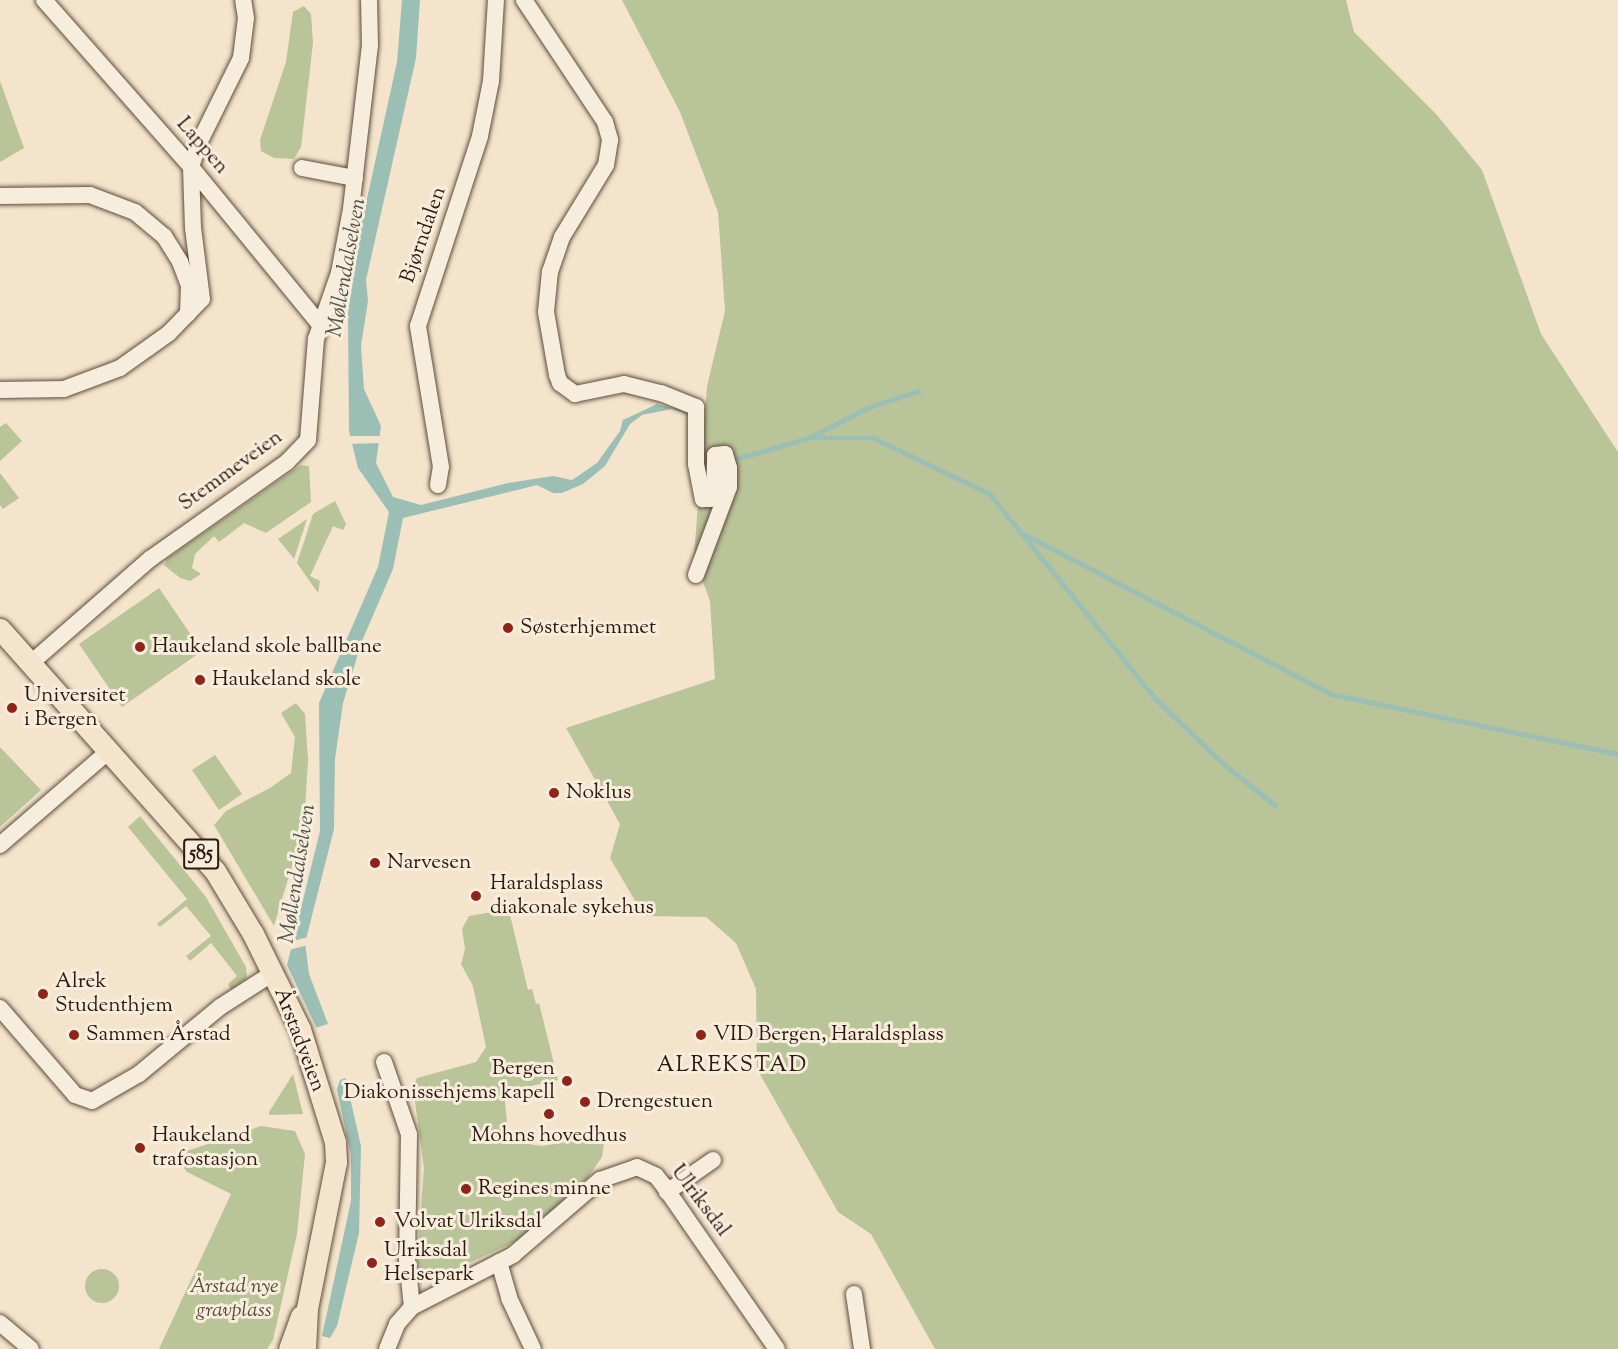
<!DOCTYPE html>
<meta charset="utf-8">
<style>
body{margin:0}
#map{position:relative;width:1618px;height:1349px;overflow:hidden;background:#f3e4cb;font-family:"Sorts Mill Goudy",serif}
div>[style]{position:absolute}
.green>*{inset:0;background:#b9c498}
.round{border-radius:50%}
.water>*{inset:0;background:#9bbfb4}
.pier>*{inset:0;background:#f3e4cb}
.stream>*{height:4.5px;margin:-2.25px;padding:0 2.25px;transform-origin:2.25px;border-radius:2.25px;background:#9bbfb4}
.roads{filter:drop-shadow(0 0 2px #5f4c3d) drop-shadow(0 0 2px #5f4c3d)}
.minor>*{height:16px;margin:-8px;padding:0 8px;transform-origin:8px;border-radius:8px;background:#f7eddd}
.major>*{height:21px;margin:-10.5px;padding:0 10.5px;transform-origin:10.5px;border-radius:10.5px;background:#f3e4cb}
.dots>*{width:16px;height:16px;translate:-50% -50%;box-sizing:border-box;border:3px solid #f7eddd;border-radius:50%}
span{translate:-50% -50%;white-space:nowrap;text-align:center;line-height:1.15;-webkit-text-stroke:6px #f7eddd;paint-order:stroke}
.shield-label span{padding:2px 4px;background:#f7eddd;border:2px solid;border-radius:4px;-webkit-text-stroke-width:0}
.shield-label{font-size:20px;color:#2e190e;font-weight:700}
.street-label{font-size:21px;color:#2e190e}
.poi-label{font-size:21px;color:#2e190e}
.left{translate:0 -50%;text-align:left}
.right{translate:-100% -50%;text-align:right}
.park-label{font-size:21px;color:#584c37;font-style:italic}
.water-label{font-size:22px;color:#545348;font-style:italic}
.neighbourhood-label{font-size:22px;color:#2e190e;letter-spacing:1.5px}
</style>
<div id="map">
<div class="green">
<i style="clip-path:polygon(622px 0,1346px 0,1354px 32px,1437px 115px,1482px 170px,1541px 334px,1618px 452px,1618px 1349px,935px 1349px,871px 1234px,838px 1212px,757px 1069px,756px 989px,736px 943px,706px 917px,644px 916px,610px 858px,620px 824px,566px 728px,715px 679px,710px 601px,694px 557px,707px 386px,725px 311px,718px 212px,680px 112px)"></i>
<i style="clip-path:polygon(304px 6px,311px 14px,313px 43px,301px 147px,294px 159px,274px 158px,261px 151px,260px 140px,286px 62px,293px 12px)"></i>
<i style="clip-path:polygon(0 81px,24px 148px,0 162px)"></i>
<i style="clip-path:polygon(6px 423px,22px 441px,0 461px,0 427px)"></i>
<i style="clip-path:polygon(301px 465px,309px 466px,311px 502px,266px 533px,244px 523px,219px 542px,214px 536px,195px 554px,192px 568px,201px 574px,190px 581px,180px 578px,164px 565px,168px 558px)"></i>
<i style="clip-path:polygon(0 473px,19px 498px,3px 509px,0 505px)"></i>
<i style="clip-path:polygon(335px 501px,346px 524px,343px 530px,333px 526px,310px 576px,320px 581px,318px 593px,297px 563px,313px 514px)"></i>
<i style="clip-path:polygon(307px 519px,294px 559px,278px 539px)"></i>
<i style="clip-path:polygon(159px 588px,202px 651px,122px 707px,79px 644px)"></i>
<i style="clip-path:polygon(296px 703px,305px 714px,308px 760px,304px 826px,274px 926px,214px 825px,226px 811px,270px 788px,291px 773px,295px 737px,281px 713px)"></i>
<i style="clip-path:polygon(0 747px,41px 790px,0 827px)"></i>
<i style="clip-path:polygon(215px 755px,242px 794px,219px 810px,192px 770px)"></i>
<i style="clip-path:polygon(140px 816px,206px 897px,246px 967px,247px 978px,231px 990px,228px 984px,237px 976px,211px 943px,190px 961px,186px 956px,211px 936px,186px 906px,160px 927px,157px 924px,187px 899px,128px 827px)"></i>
<i style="clip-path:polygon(504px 910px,510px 915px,528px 990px,532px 989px,536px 1004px,539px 1003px,558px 1080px,504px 1092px,509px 1141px,542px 1146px,605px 1136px,602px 1157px,589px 1176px,527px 1236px,430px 1281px,416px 1277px,424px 1168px,413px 1087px,417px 1078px,476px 1062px,486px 1047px,473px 986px,461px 964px,465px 949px,462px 929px,469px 916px)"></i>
<i style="clip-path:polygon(293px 1074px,303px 1114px,269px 1115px,269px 1112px)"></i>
<i style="clip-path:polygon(261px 1126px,295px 1131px,305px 1154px,297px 1234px,273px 1340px,267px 1349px,159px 1349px,231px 1194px,187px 1172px,179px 1161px,181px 1153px)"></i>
<i class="round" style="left:85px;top:1269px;width:34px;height:34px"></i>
</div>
<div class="water">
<i style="clip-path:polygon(402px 0,420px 0,416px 58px,366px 280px,368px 301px,361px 346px,364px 389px,381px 426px,376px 463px,393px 497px,421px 505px,508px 483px,553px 476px,572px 480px,597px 463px,620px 431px,623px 420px,657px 404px,691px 412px,689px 415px,672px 409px,642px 415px,630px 424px,605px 466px,583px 484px,562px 493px,553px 493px,537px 485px,403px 518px,393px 569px,362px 641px,343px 703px,335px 759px,334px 829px,305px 943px,309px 974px,341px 1058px,361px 1146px,359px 1233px,337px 1326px,330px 1338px,322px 1336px,351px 1201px,351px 1155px,337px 1090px,319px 1033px,287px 965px,320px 831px,319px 703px,378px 567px,389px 512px,358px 468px,349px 431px,348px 313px,361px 226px,397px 62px)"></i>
</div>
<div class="pier">
<i style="clip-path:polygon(348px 436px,381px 436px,380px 443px,350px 444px)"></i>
<i style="clip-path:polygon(309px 937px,308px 945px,289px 950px,288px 942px)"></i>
<i style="clip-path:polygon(331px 1023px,349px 1077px,340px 1080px,336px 1092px,315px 1028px)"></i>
</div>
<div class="stream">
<i style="left:811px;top:437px;width:63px;rotate:-27.4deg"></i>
<i style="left:867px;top:408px;width:54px;rotate:-18.4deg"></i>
<i style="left:732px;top:460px;width:79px;rotate:-16.1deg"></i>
<i style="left:808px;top:438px;width:66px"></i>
<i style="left:874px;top:438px;width:129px;rotate:25.8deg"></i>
<i style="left:990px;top:494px;width:265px;rotate:51deg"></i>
<i style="left:1157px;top:700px;width:94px;rotate:43.7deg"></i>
<i style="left:1225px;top:765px;width:64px;rotate:38.7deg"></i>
<i style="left:1024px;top:534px;width:346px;rotate:27.5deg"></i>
<i style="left:1331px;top:694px;width:293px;rotate:11.8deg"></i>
</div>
<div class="roads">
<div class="minor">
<i style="left:44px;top:0;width:222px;rotate:48.6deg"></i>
<i style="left:191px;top:167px;width:205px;rotate:50.7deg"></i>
<i style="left:524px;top:0;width:146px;rotate:56.4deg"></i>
<i style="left:605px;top:122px;width:19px;rotate:74deg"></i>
<i style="left:610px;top:140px;width:25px;rotate:99deg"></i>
<i style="left:606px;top:165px;width:84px;rotate:121.4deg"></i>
<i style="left:562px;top:237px;width:36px;rotate:109deg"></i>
<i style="left:550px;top:271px;width:41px;rotate:95.6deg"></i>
<i style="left:546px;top:312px;width:64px;rotate:80.1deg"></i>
<i style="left:557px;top:375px;width:9px;rotate:69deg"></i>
<i style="left:560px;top:383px;width:19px;rotate:36deg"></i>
<i style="left:575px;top:394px;width:50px;rotate:-11.5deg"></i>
<i style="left:624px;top:384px;width:38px;rotate:14deg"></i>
<i style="left:661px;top:393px;width:38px;rotate:22deg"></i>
<i style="left:696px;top:407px;width:57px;rotate:90deg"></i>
<i style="left:696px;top:464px;width:36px;rotate:79deg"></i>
<i style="left:703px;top:499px;width:7px"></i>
<i style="left:710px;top:499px;width:9px;rotate:-63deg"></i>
<i style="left:714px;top:491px;width:36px;rotate:-88deg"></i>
<i style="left:715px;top:455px;width:10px;rotate:-6deg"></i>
<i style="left:725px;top:454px;width:15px;rotate:74deg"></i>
<i style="left:729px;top:468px;width:19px;rotate:90deg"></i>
<i style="left:729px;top:487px;width:94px;rotate:110.6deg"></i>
<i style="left:302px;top:168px;width:54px;rotate:10.7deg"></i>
<i style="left:0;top:196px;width:90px;rotate:-0.6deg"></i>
<i style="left:90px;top:195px;width:48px;rotate:20.7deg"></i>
<i style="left:135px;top:212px;width:38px;rotate:40deg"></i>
<i style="left:164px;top:236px;width:31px;rotate:58deg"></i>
<i style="left:180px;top:262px;width:26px;rotate:69deg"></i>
<i style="left:189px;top:286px;width:28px;rotate:92deg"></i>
<i style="left:0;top:390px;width:64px;rotate:-0.9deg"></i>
<i style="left:64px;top:389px;width:60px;rotate:-20.6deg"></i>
<i style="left:120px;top:368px;width:60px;rotate:-35.5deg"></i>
<i style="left:169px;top:333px;width:47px;rotate:-45.9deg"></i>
<i style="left:202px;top:299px;width:72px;rotate:-97.2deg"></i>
<i style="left:193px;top:228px;width:61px;rotate:-91.9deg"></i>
<i style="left:191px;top:167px;width:25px;rotate:-72deg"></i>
<i style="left:199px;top:143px;width:95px;rotate:-63.7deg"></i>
<i style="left:241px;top:58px;width:40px;rotate:-82.9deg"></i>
<i style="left:246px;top:18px;width:18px;rotate:-99deg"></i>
<i style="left:438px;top:485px;width:18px;rotate:-81deg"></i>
<i style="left:441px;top:467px;width:143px;rotate:-99.3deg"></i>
<i style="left:418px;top:326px;width:200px;rotate:-71.9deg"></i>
<i style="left:480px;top:136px;width:56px;rotate:-78.7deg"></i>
<i style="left:491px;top:81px;width:81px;rotate:-86.5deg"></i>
<i style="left:31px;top:663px;width:158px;rotate:-41.2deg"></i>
<i style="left:150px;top:559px;width:168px;rotate:-35.3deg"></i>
<i style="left:287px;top:462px;width:30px;rotate:-46deg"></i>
<i style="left:308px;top:440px;width:101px;rotate:-85.5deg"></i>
<i style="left:316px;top:339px;width:70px;rotate:-70.8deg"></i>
<i style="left:339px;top:273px;width:65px;rotate:-79.4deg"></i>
<i style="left:351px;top:209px;width:164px;rotate:-83.4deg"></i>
<i style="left:370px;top:46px;width:46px;rotate:-91.2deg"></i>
<i style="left:0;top:845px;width:145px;rotate:-40.8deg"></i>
<i style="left:0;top:1008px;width:115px;rotate:49.2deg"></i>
<i style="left:75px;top:1095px;width:18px;rotate:19deg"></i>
<i style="left:92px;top:1101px;width:54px;rotate:-29.9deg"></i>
<i style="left:139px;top:1074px;width:105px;rotate:-39.6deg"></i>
<i style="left:220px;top:1007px;width:63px;rotate:-32.7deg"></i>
<i style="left:384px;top:1062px;width:76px;rotate:70.9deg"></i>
<i style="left:409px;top:1134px;width:125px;rotate:90.9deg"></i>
<i style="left:407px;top:1259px;width:48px;rotate:84.1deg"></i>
<i style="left:667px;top:1192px;width:56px;rotate:-34.8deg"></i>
<i style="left:499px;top:1262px;width:37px;rotate:74deg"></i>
<i style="left:509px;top:1298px;width:56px;rotate:64.8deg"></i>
<i style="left:854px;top:1294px;width:56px;rotate:81.7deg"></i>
<i style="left:0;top:1323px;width:40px;rotate:40deg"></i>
<i style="left:387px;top:1349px;width:27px;rotate:-68deg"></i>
<i style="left:397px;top:1324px;width:23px;rotate:-49deg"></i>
<i style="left:412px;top:1307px;width:114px;rotate:-27.2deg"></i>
<i style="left:513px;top:1255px;width:115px;rotate:-40.8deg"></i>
<i style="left:600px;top:1180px;width:39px;rotate:-19deg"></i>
<i style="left:637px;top:1167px;width:21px;rotate:25deg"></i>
<i style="left:656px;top:1176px;width:13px;rotate:51deg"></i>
<i style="left:664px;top:1186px;width:198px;rotate:55.3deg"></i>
</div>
<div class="major">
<i style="left:0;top:629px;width:324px;rotate:48.4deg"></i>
<i style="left:215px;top:871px;width:74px;rotate:58.9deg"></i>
<i style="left:253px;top:934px;width:106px;rotate:63.7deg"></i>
<i style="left:300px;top:1029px;width:118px;rotate:72.8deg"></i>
<i style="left:335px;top:1142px;width:20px;rotate:87deg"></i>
<i style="left:336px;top:1162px;width:149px;rotate:101.2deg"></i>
<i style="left:307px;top:1308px;width:41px;rotate:92.8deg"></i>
<i style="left:289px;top:1349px;width:35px;rotate:-70deg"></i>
</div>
</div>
<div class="dots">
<i style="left:508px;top:628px;background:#8f2418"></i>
<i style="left:140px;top:647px;background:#8f2418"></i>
<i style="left:200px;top:680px;background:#8f2418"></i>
<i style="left:12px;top:708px;background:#8f2418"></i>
<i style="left:554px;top:793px;background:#8f2418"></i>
<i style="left:375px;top:863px;background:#8f2418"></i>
<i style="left:476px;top:896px;background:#8f2418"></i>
<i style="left:43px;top:994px;background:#8f2418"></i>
<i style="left:74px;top:1035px;background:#8f2418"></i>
<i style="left:701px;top:1035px;background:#8f2418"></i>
<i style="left:567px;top:1081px;background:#8f2418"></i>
<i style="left:585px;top:1102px;background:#8f2418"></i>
<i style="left:549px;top:1114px;background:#8f2418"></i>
<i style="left:140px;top:1148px;background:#8f2418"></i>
<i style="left:466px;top:1189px;background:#8f2418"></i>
<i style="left:380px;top:1222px;background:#8f2418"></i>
<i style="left:372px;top:1263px;background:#8f2418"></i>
</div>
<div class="shield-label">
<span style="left:201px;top:854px">585</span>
</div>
<div class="street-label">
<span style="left:202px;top:146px;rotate:49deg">Lappen</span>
<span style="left:424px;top:235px;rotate:-71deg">Bjørndalen</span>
<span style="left:231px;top:471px;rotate:-36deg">Stemmeveien</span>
<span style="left:299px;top:1040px;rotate:69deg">Årstadveien</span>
<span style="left:700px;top:1201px;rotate:53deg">Ulriksdal</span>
</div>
<div class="poi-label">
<span class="left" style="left:520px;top:628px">Søsterhjemmet</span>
<span class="left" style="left:152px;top:647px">Haukeland skole ballbane</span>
<span class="left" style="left:212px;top:680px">Haukeland skole</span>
<span class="left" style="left:24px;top:708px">Universitet<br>i Bergen</span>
<span class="left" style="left:566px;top:793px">Noklus</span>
<span class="left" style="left:387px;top:863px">Narvesen</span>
<span class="left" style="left:490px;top:896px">Haraldsplass<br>diakonale sykehus</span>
<span class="left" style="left:55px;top:994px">Alrek<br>Studenthjem</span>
<span class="left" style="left:86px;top:1035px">Sammen Årstad</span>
<span class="left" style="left:713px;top:1035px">VID Bergen, Haraldsplass</span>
<span class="right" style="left:555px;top:1081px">Bergen<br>Diakonissehjems kapell</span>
<span class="left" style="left:597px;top:1102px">Drengestuen</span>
<span class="left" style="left:152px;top:1148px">Haukeland<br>trafostasjon</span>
<span style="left:549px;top:1136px">Mohns hovedhus</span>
<span class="left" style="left:478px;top:1189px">Regines minne</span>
<span class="left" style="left:394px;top:1222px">Volvat Ulriksdal</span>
<span class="left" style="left:384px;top:1263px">Ulriksdal<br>Helsepark</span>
</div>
<div class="park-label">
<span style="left:234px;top:1299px">Årstad nye<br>gravplass</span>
</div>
<div class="water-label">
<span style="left:348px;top:268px;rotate:-80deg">Møllendalselven</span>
<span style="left:299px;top:874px;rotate:-81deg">Møllendalselven</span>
</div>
<div class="neighbourhood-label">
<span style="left:732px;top:1067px">ALREKSTAD</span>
</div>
</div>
